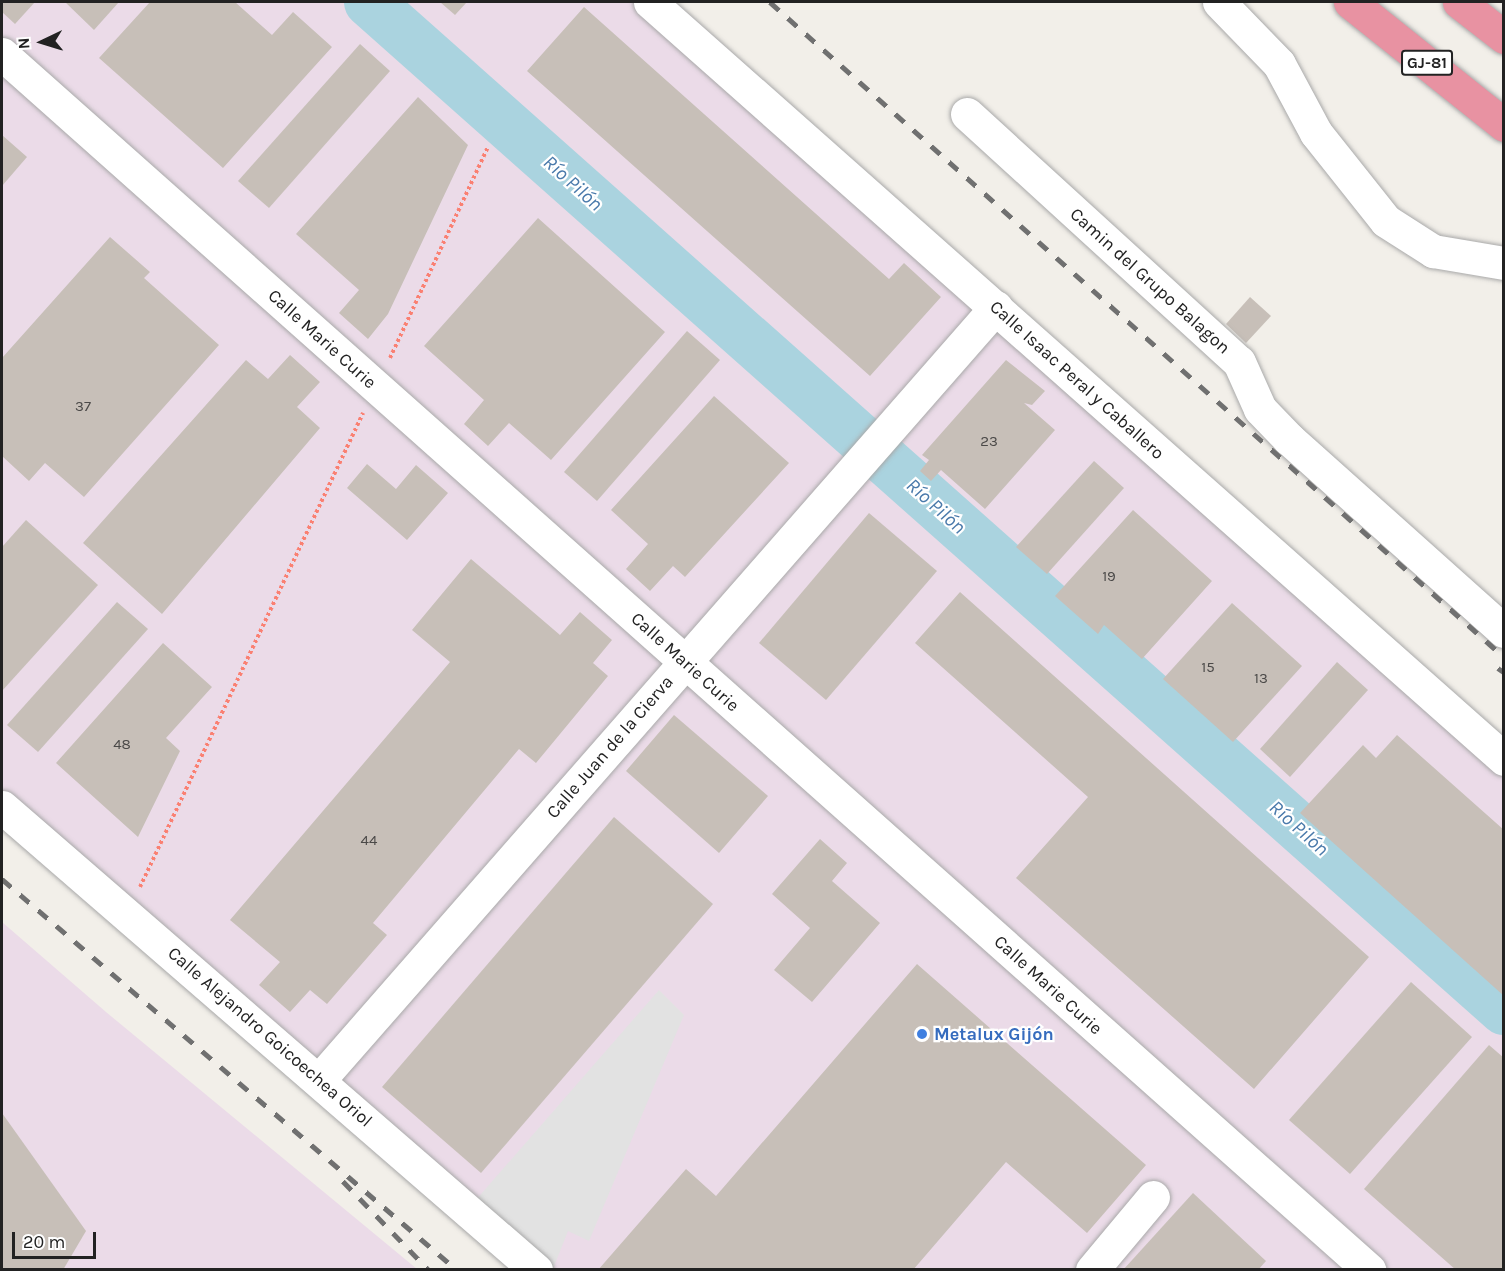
<!DOCTYPE html>
<meta charset="utf-8">
<style>
body{margin:0}
#map{position:relative;width:1505px;height:1271px;overflow:hidden;background:#f2efe9;font-family:Karla,sans-serif}
div>[style]{position:absolute}
.industrial>*{inset:0;background:#ebdbe8}
.parking>*{inset:0;background:#e2e2e2}
.river>*{height:50px;margin:-25px;padding:0 25px;transform-origin:25px;border-radius:25px;background:#aad3df}
.building>*{inset:0;background:#c7bfb8}
.path>*{height:4px;margin-top:-2px;transform-origin:0;background:repeating-linear-gradient(90deg,#fa8072 0 3px,transparent 0 6px)}
.roads{filter:drop-shadow(0 0 2px #a9a9a9) drop-shadow(0 0 2px #a9a9a9)}
.minor>*{height:33px;margin:-16.5px;padding:0 16.5px;transform-origin:16.5px;border-radius:16.5px;background:#fff}
.highway>*{height:33px;margin:-16.5px;padding:0 16.5px;transform-origin:16.5px;border-radius:16.5px;background:#e892a2}
.rail>*{height:4.5px;margin-top:-2.25px;transform-origin:0;background:repeating-linear-gradient(90deg,#707070 0 12px,transparent 0 24px)}
.dots>*{width:16px;height:16px;translate:-50% -50%;box-sizing:border-box;border:3px solid #fff;border-radius:50%}
span{translate:-50% -50%;white-space:nowrap;text-align:center;line-height:1.15;-webkit-text-stroke:4.5px #fff;paint-order:stroke}
.number-label{font-size:15px;color:#4b4948}
.number-label span{-webkit-text-stroke-width:0}
.shield-label span{padding:2px 4px;background:#fff;border:2px solid;border-radius:4px;-webkit-text-stroke-width:0}
.shield-label{font-size:16px;color:#222;font-weight:700}
.street-label{font-size:18px;color:#222}
.shop-label{font-size:18px;color:#366cbe;font-weight:700}
.left{translate:0 -50%;text-align:left}
.water-label{font-size:20px;color:#4a7aab;font-style:italic}
.frame{position:absolute;inset:0;border:3px solid #222;pointer-events:none}
.north{position:absolute;left:12px;top:12px;width:60px;height:60px;-webkit-text-stroke:4px #fff;paint-order:stroke;rotate:266deg;font-size:16px;font-weight:700;line-height:24px;text-align:center;color:#222}
.north::after{content:'';display:block;margin:auto;width:21px;height:27px;background:#222;clip-path:polygon(50% 0,100% 100%,50% 72%,0 100%)}
.scale{position:absolute;left:12px;top:1232px;width:84px;height:27px;box-sizing:border-box;border:3px solid #222;border-top:0;padding-left:8px;font-size:18px;line-height:21px;white-space:nowrap;color:#222;-webkit-text-stroke:4px #fff;paint-order:stroke}
</style>
<div id="map">
<div class="industrial">
<i style="clip-path:polygon(2px 2px,675px 2px,1503px 738px,1503px 1269px,556px 1269px,2px 810px)"></i>
<i style="clip-path:polygon(2px 922px,106px 1012px,417px 1269px,2px 1269px)"></i>
</div>
<div class="parking">
<i style="clip-path:polygon(659px 990px,684px 1015px,589px 1241px,568px 1231px,553px 1269px,536px 1269px,468px 1209px)"></i>
</div>
<div class="river">
<i style="left:369px;top:2px;width:1518px;rotate:41.61deg"></i>
</div>
<div class="building">
<i style="clip-path:polygon(2px 2px,35px 2px,15px 24px,2px 12px)"></i>
<i style="clip-path:polygon(65px 2px,119px 2px,94px 30px)"></i>
<i style="clip-path:polygon(150px 2px,235px 2px,272px 35px,293px 12px,332px 47px,223px 168px,99px 58px)"></i>
<i style="clip-path:polygon(440px 2px,467px 2px,455px 15px)"></i>
<i style="clip-path:polygon(584px 7px,889px 279px,904px 263px,941px 297px,870px 376px,527px 71px)"></i>
<i style="clip-path:polygon(360px 44px,390px 71px,269px 208px,238px 181px)"></i>
<i style="clip-path:polygon(418px 97px,468px 145px,388px 314px,368px 339px,339px 313px,359px 290px,296px 234px)"></i>
<i style="clip-path:polygon(2px 135px,27px 157px,2px 186px)"></i>
<i style="clip-path:polygon(538px 218px,665px 332px,551px 460px,509px 423px,488px 446px,464px 424px,484px 400px,424px 346px)"></i>
<i style="clip-path:polygon(110px 237px,150px 272px,144px 278px,219px 345px,84px 497px,45px 463px,29px 481px,2px 456px,2px 358px)"></i>
<i style="clip-path:polygon(1250px 297px,1271px 316px,1246px 343px,1226px 324px)"></i>
<i style="clip-path:polygon(687px 331px,720px 360px,597px 501px,564px 472px)"></i>
<i style="clip-path:polygon(290px 355px,320px 382px,297px 407px,320px 428px,162px 614px,83px 543px,246px 360px,268px 379px)"></i>
<i style="clip-path:polygon(1006px 360px,1045px 391px,1032px 405px,1024px 403px,1055px 430px,985px 509px,941px 470px,931px 481px,920px 471px,929px 460px,922px 455px)"></i>
<i style="clip-path:polygon(714px 396px,789px 463px,685px 577px,673px 566px,650px 591px,626px 569px,648px 544px,611px 510px)"></i>
<i style="clip-path:polygon(1094px 461px,1124px 488px,1047px 574px,1016px 547px)"></i>
<i style="clip-path:polygon(367px 464px,396px 489px,416px 465px,448px 493px,407px 540px,347px 488px)"></i>
<i style="clip-path:polygon(1133px 510px,1212px 581px,1142px 659px,1104px 625px,1098px 634px,1055px 596px)"></i>
<i style="clip-path:polygon(869px 513px,937px 571px,826px 700px,759px 643px)"></i>
<i style="clip-path:polygon(26px 520px,98px 585px,2px 691px,2px 547px)"></i>
<i style="clip-path:polygon(471px 559px,560px 635px,580px 612px,612px 640px,593px 663px,608px 676px,536px 763px,519px 749px,373px 923px,387px 935px,327px 1004px,310px 990px,290px 1012px,259px 985px,280px 962px,230px 920px,450px 662px,412px 630px)"></i>
<i style="clip-path:polygon(960px 592px,1369px 957px,1254px 1089px,1016px 878px,1088px 797px,915px 643px)"></i>
<i style="clip-path:polygon(117px 602px,148px 629px,38px 752px,7px 725px)"></i>
<i style="clip-path:polygon(1232px 603px,1302px 666px,1233px 742px,1163px 679px)"></i>
<i style="clip-path:polygon(163px 643px,212px 687px,166px 738px,180px 751px,138px 837px,56px 763px)"></i>
<i style="clip-path:polygon(1337px 662px,1368px 690px,1290px 777px,1260px 749px)"></i>
<i style="clip-path:polygon(674px 715px,768px 796px,719px 853px,626px 771px)"></i>
<i style="clip-path:polygon(1397px 735px,1504px 830px,1504px 996px,1300px 813px,1363px 745px,1376px 758px)"></i>
<i style="clip-path:polygon(614px 817px,713px 904px,481px 1173px,382px 1087px)"></i>
<i style="clip-path:polygon(820px 839px,847px 863px,832px 881px,880px 923px,812px 1002px,774px 970px,810px 928px,772px 894px)"></i>
<i style="clip-path:polygon(917px 964px,1146px 1165px,1087px 1233px,1006px 1162px,913px 1270px,598px 1270px,686px 1169px,716px 1196px)"></i>
<i style="clip-path:polygon(1411px 982px,1472px 1037px,1350px 1174px,1289px 1120px)"></i>
<i style="clip-path:polygon(1489px 1045px,1504px 1058px,1504px 1270px,1456px 1270px,1364px 1189px)"></i>
<i style="clip-path:polygon(2px 1113px,86px 1231px,63px 1270px,2px 1270px)"></i>
<i style="clip-path:polygon(1193px 1193px,1266px 1261px,1258px 1270px,1123px 1270px)"></i>
</div>
<div class="path">
<i style="left:390px;top:358px;width:233px;rotate:-65.1deg"></i>
<i style="left:140px;top:887px;width:524px;rotate:-64.8deg"></i>
</div>
<div class="roads">
<div class="minor">
<i style="left:650px;top:2px;width:1141px;rotate:41.55deg"></i>
<i style="left:1219px;top:2px;width:86px;rotate:45.9deg"></i>
<i style="left:1279px;top:64px;width:78px;rotate:61.8deg"></i>
<i style="left:1316px;top:133px;width:112px;rotate:51.5deg"></i>
<i style="left:1386px;top:221px;width:56px;rotate:32.6deg"></i>
<i style="left:1433px;top:251px;width:72px;rotate:9.6deg"></i>
<i style="left:2px;top:54px;width:1830px;rotate:41.65deg"></i>
<i style="left:967px;top:114px;width:368px;rotate:42.4deg"></i>
<i style="left:1239px;top:362px;width:51px;rotate:65.9deg"></i>
<i style="left:1260px;top:409px;width:42px;rotate:46deg"></i>
<i style="left:1289px;top:439px;width:288px;rotate:41.8deg"></i>
<i style="left:2px;top:807px;width:707px;rotate:40.93deg"></i>
<i style="left:320px;top:1079px;width:1026px;rotate:-48.79deg"></i>
<i style="left:1092px;top:1270px;width:95px;rotate:-50.1deg"></i>
</div>
<div class="highway">
<i style="left:1350px;top:2px;width:197px;rotate:38.6deg"></i>
<i style="left:1459px;top:2px;width:57px;rotate:37.9deg"></i>
</div>
</div>
<div class="rail">
<i style="left:770px;top:2px;width:984px;rotate:41.74deg"></i>
<i style="left:1498px;top:668px;width:7px;rotate:34deg"></i>
<i style="left:2px;top:879px;width:600px;rotate:40.67deg"></i>
<i style="left:343px;top:1181px;width:124px;rotate:46deg"></i>
</div>
<div class="dots">
<i style="left:922px;top:1034px;background:#3f7fe0"></i>
</div>
<div class="number-label">
<span style="left:83px;top:407px">37</span>
<span style="left:989px;top:442px">23</span>
<span style="left:1109px;top:577px">19</span>
<span style="left:1208px;top:668px">15</span>
<span style="left:1261px;top:679px">13</span>
<span style="left:122px;top:745px">48</span>
<span style="left:369px;top:841px">44</span>
</div>
<div class="shield-label">
<span style="left:1427px;top:63px">GJ-81</span>
</div>
<div class="street-label">
<span style="left:1150px;top:281px;rotate:42deg">Camin del Grupo Balagon</span>
<span style="left:322px;top:339px;rotate:42deg">Calle Marie Curie</span>
<span style="left:1077px;top:380px;rotate:42deg">Calle Isaac Peral y Caballero</span>
<span style="left:685px;top:662px;rotate:42deg">Calle Marie Curie</span>
<span style="left:610px;top:747px;rotate:-49deg">Calle Juan de la Cierva</span>
<span style="left:1048px;top:985px;rotate:42deg">Calle Marie Curie</span>
<span style="left:270px;top:1037px;rotate:41deg">Calle Alejandro Goicoechea Oriol</span>
</div>
<div class="shop-label">
<span class="left" style="left:934px;top:1034px">Metalux Gijón</span>
</div>
<div class="water-label">
<span style="left:573px;top:183px;rotate:42deg">Río Pilón</span>
<span style="left:936px;top:506px;rotate:42deg">Río Pilón</span>
<span style="left:1299px;top:828px;rotate:42deg">Río Pilón</span>
</div>
<div class="frame"></div>
<div class="north">N</div>
<div class="scale">20 m</div>
</div>
